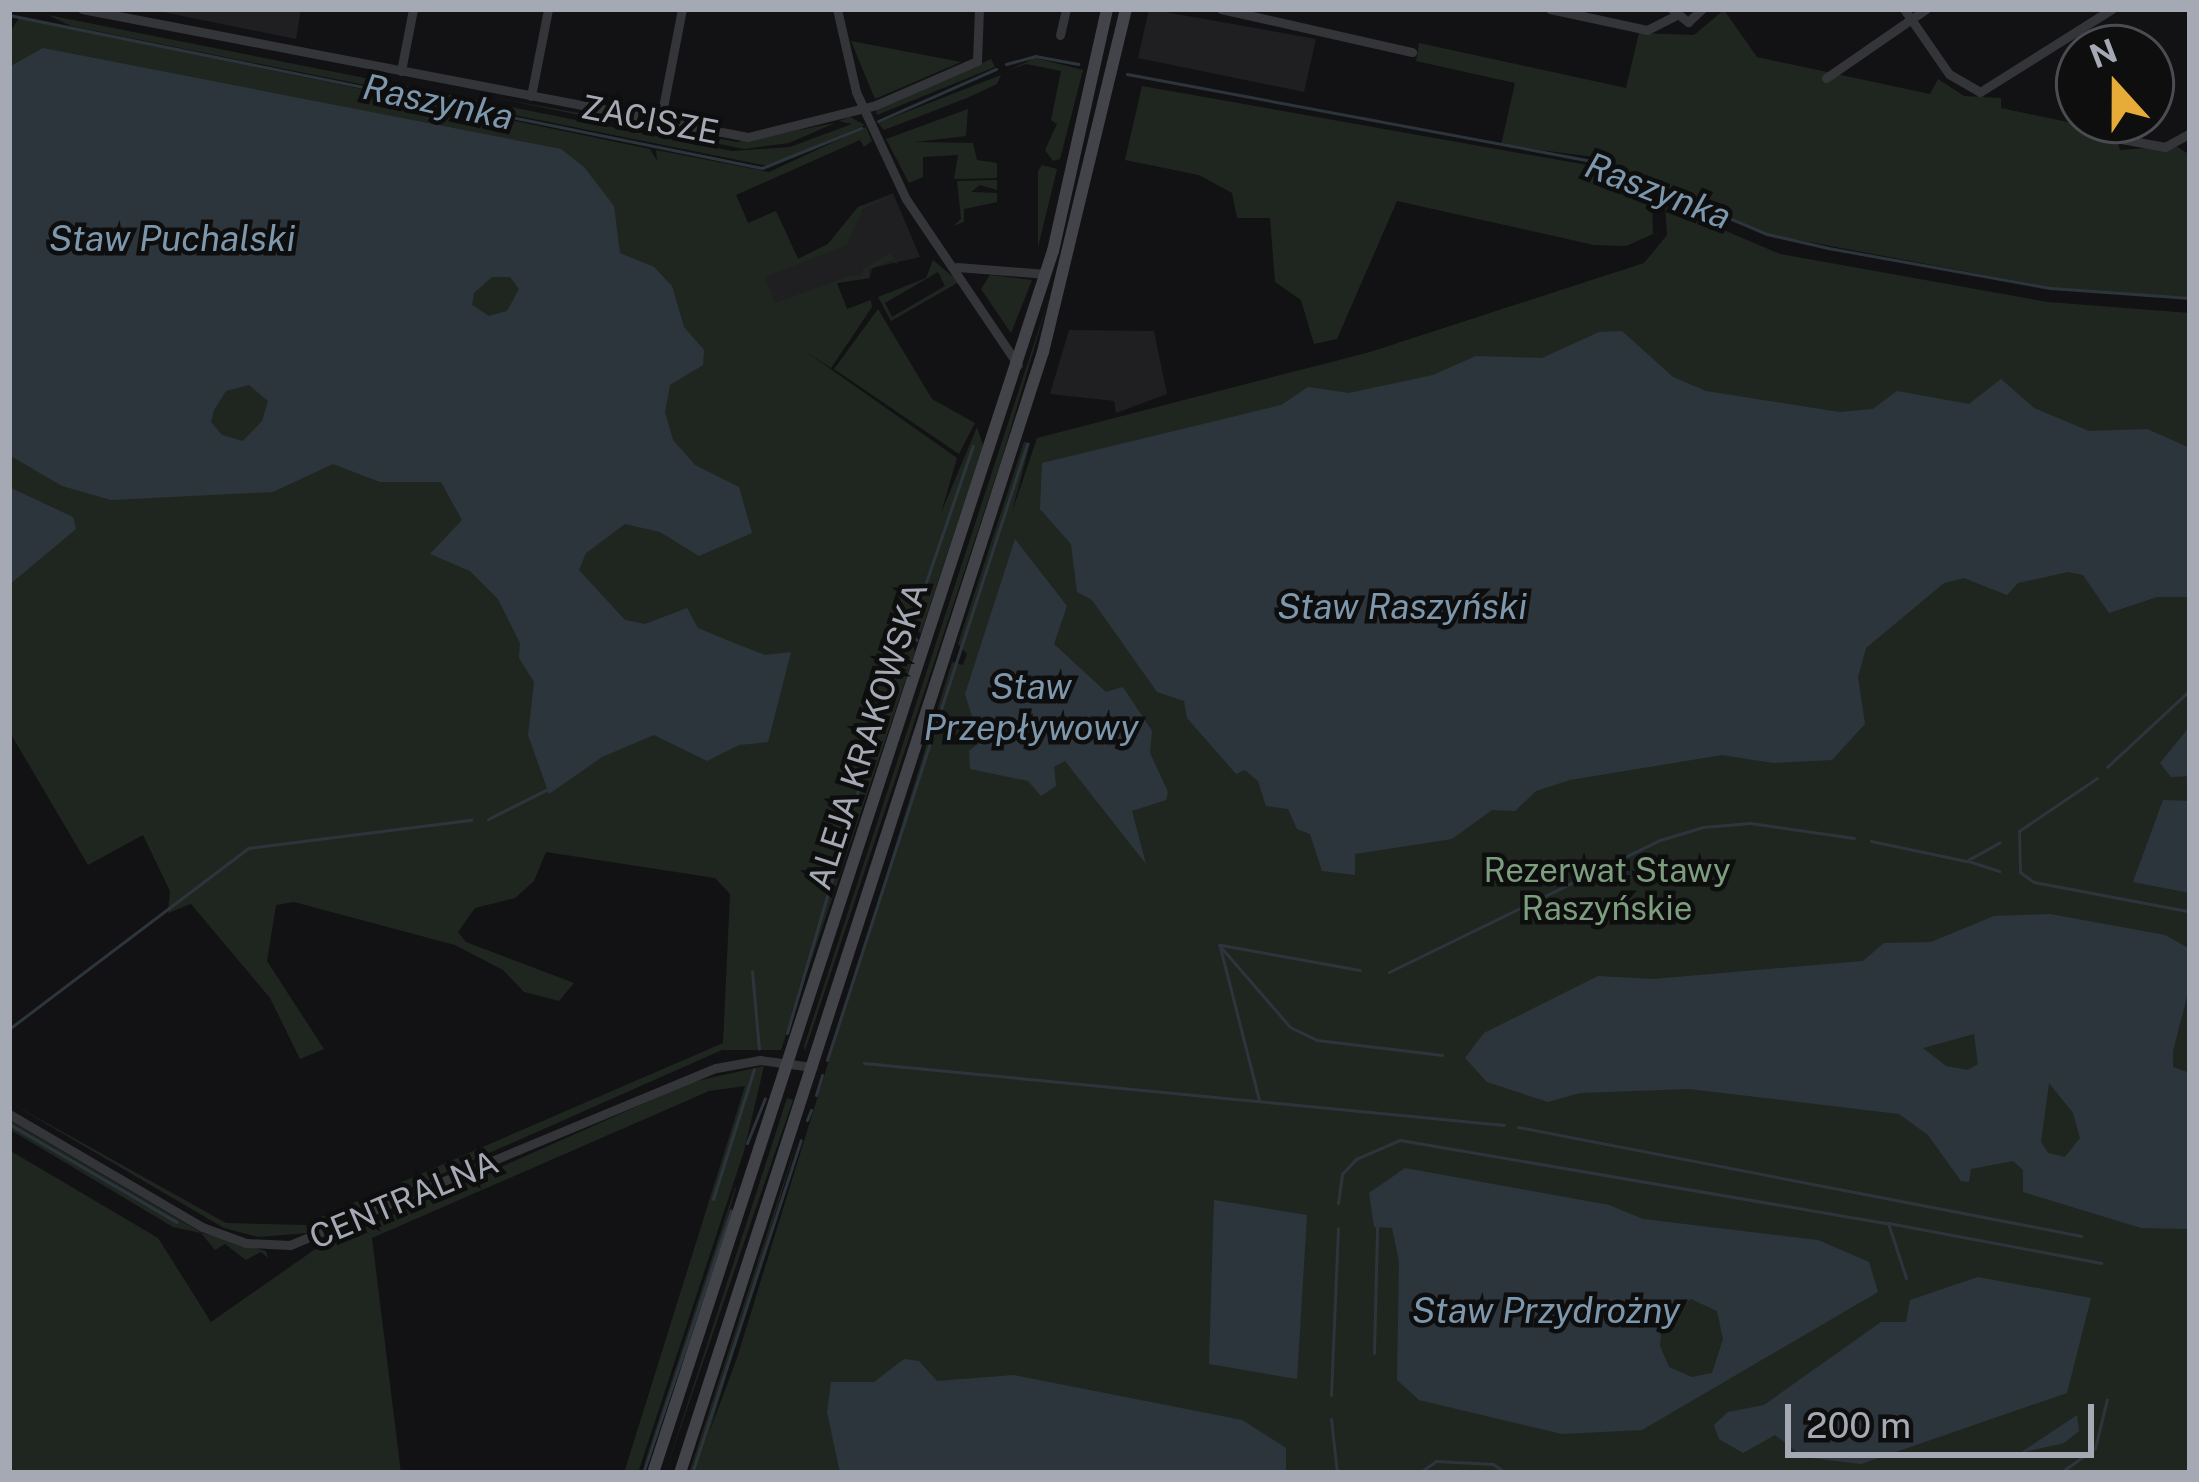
<!DOCTYPE html>
<meta charset="utf-8">
<style>
body{margin:0}
#map{position:relative;width:2199px;height:1482px;overflow:hidden;background:#121214;font-family:"Public Sans",sans-serif}
div>[style]{position:absolute}
.built>*{inset:0;background:#1f1f21}
.green>*{inset:0;background:#1f2620}
.water>*{inset:0;background:#2d353c}
.stream>*{height:3px;margin:-1.5px;padding:0 1.5px;transform-origin:1.5px;border-radius:1.5px;background:#2d353c}
.street>*{height:9px;margin:-4.5px;padding:0 4.5px;transform-origin:4.5px;border-radius:4.5px;background:#343539}
.secondary>*{height:12px;margin:-6px;padding:0 6px;transform-origin:6px;border-radius:6px;background:#424449}
span{translate:-50% -50%;white-space:nowrap;text-align:center;line-height:1.15;-webkit-text-stroke:9px #0e0e0f;paint-order:stroke}
.street-label{font-size:33px;color:#a5a9b4}
.park-label{font-size:33px;color:#7d9e7e}
.water-label{font-size:36px;color:#7d97ad;font-style:italic}
.frame{position:absolute;inset:0;border:12px solid #a5a9b4;pointer-events:none}
.north{position:absolute;left:2055px;top:24px;width:120px;height:120px;box-sizing:border-box;background:#0e0e0f;border:3px solid #4a4c51;border-radius:50%;rotate:339deg;font-size:33px;font-weight:700;line-height:48px;text-align:center;color:#a5a9b4}
.north::after{content:'';display:block;margin:auto;width:42px;height:54px;background:#e7ab38;clip-path:polygon(50% 0,100% 100%,50% 72%,0 100%)}
.scale{position:absolute;left:1785px;top:1404px;width:309px;height:54px;box-sizing:border-box;border:6px solid #a5a9b4;border-top:0;padding-left:15px;font-size:36px;line-height:42px;white-space:nowrap;color:#a5a9b4;-webkit-text-stroke:9px #0e0e0f;paint-order:stroke}
</style>
<div id="map">
<div class="built">
<i style="clip-path:polygon(148px 9px,301px 9px,296px 39px)"></i>
<i style="clip-path:polygon(1149px 9px,1316px 39px,1304px 92px,1138px 58px)"></i>
<i style="clip-path:polygon(893px 193px,920px 257px,872px 268px,870px 277px,837px 283px,839px 290px,752px 313px,706px 243px,736px 195px,748px 223px,776px 211px,798px 259px,828px 244px,858px 207px)"></i>
<i style="clip-path:polygon(1069px 330px,1154px 331px,1167px 394px,1116px 413px,1114px 401px,1050px 394px)"></i>
</div>
<div class="green">
<i style="clip-path:polygon(1724px 10px,1757px 57px,1930px 94px,1938px 79px,1964px 96px,2001px 98px,2001px 108px,2115px 132px,2120px 150px,2176px 146px,2190px 155px,2190px 298px,2054px 288px,1767px 234px,1595px 157px,1501px 145px,1515px 83px,1416px 61px,1419px 43px,1626px 88px,1639px 33px,1694px 35px)"></i>
<i style="clip-path:polygon(48px 15px,732px 151px,790px 147px,852px 124px,839px 121px,850px 117px,865px 125px,768px 166px,71px 26px)"></i>
<i style="clip-path:polygon(19px 18px,650px 149px,657px 161px,656px 150px,769px 172px,866px 127px,872px 141px,864px 147px,860px 140px,736px 195px,748px 223px,776px 211px,798px 259px,828px 244px,858px 207px,893px 195px,863px 209px,847px 245px,765px 277px,775px 303px,850px 276px,862px 276px,863px 269px,890px 253px,899px 266px,893px 260px,868px 270px,870px 278px,837px 283px,847px 309px,871px 300px,872px 307px,831px 368px,805px 351px,957px 458px,941px 513px,977px 427px,983px 445px,921px 633px,907px 627px,915px 652px,781px 1050px,722px 1050px,313px 1231px,314px 1220px,723px 1043px,730px 894px,715px 878px,546px 852px,534px 881px,515px 898px,475px 908px,458px 932px,466px 942px,574px 983px,559px 1001px,524px 992px,503px 970px,455px 945px,294px 902px,276px 905px,267px 961px,324px 1049px,300px 1059px,270px 998px,191px 904px,168px 913px,170px 891px,143px 835px,88px 865px,9px 731px,9px 34px)"></i>
<i style="clip-path:polygon(851px 41px,961px 62px,875px 99px)"></i>
<i style="clip-path:polygon(1035px 58px,1083px 70px,1060px 159px,1053px 161px,1045px 150px,1057px 124px,1051px 120px,1061px 71px,1026px 64px,1007px 71px)"></i>
<i style="clip-path:polygon(991px 59px,995px 67px,877px 115px,876px 111px)"></i>
<i style="clip-path:polygon(1001px 75px,997px 84px,967px 98px,884px 130px,878px 123px)"></i>
<i style="clip-path:polygon(1142px 86px,1587px 165px,1652px 196px,1653px 234px,1626px 246px,1594px 245px,1397px 201px,1337px 339px,1314px 344px,1301px 300px,1275px 282px,1270px 218px,1237px 218px,1232px 193px,1199px 175px,1125px 160px)"></i>
<i style="clip-path:polygon(492px 97px,737px 142px,835px 123px,789px 143px,744px 149px)"></i>
<i style="clip-path:polygon(968px 109px,966px 136px,915px 142px,973px 143px,977px 160px,997px 163px,997px 178px,954px 179px,958px 155px,923px 157px,923px 177px,909px 183px,886px 139px)"></i>
<i style="clip-path:polygon(1042px 165px,1057px 169px,1038px 247px,1038px 171px)"></i>
<i style="clip-path:polygon(997px 180px,997px 190px,980px 185px,971px 192px,997px 193px,997px 202px,964px 209px,964px 222px,953px 226px,961px 219px,957px 181px)"></i>
<i style="clip-path:polygon(1665px 205px,1780px 254px,2048px 302px,2190px 313px,2190px 1473px,689px 1473px,800px 1132px,709px 1433px,737px 1358px,952px 662px,963px 665px,967px 654px,958px 644px,1024px 442px,1030px 443px,1012px 512px,1037px 438px,1370px 352px,1644px 263px,1667px 235px)"></i>
<i style="clip-path:polygon(evenodd,933px 260px,959px 282px,891px 321px,878px 297px,926px 278px,933px 260px,938px 272px,945px 286px,892px 317px,885px 303px,938px 272px)"></i>
<i style="clip-path:polygon(990px 275px,1032px 280px,1011px 333px,981px 289px)"></i>
<i style="clip-path:polygon(1049px 298px,1001px 461px,805px 1051px,804px 1046px)"></i>
<i style="clip-path:polygon(878px 309px,932px 399px,975px 423px,959px 454px,834px 369px)"></i>
<i style="clip-path:polygon(764px 1066px,744px 1151px,638px 1473px,624px 1473px,745px 1086px,709px 1091px,372px 1238px,401px 1473px,9px 1473px,9px 1150px,158px 1238px,211px 1322px,314px 1250px,692px 1082px)"></i>
<i style="clip-path:polygon(787px 1098px,793px 1100px,665px 1473px,741px 1240px)"></i>
<i style="clip-path:polygon(9px 1102px,226px 1223px,306px 1225px,308px 1233px,258px 1237px,224px 1228px)"></i>
<i style="clip-path:polygon(9px 1120px,202px 1233px,266px 1251px,268px 1258px,261px 1252px,246px 1260px,225px 1244px,215px 1250px,201px 1233px,173px 1227px,9px 1129px)"></i>
<i style="clip-path:polygon(736px 1188px,689px 1345px,641px 1473px,735px 1188px)"></i>
</div>
<div class="water">
<i style="clip-path:polygon(evenodd,43px 48px,561px 149px,584px 167px,614px 206px,620px 253px,654px 267px,672px 286px,684px 327px,704px 350px,703px 365px,670px 385px,665px 412px,673px 440px,695px 465px,739px 487px,752px 533px,699px 556px,660px 532px,625px 524px,586px 553px,579px 570px,625px 620px,645px 624px,687px 608px,698px 628px,734px 643px,765px 655px,791px 652px,768px 742px,739px 745px,707px 761px,654px 735px,602px 757px,549px 794px,528px 735px,534px 682px,519px 658px,520px 643px,498px 599px,470px 571px,430px 554px,462px 520px,441px 482px,380px 482px,333px 464px,273px 492px,111px 500px,62px 486px,9px 455px,9px 67px,43px 48px,492px 277px,510px 277px,519px 289px,507px 311px,489px 316px,472px 305px,474px 293px,492px 277px,43px 48px,249px 385px,268px 401px,262px 421px,243px 441px,222px 435px,211px 422px,214px 410px,226px 391px,249px 385px)"></i>
<i style="clip-path:polygon(1622px 331px,1673px 377px,1706px 391px,1839px 412px,1873px 409px,1897px 391px,1969px 404px,2001px 379px,2034px 408px,2089px 431px,2147px 429px,2190px 448px,2190px 597px,2157px 597px,2109px 613px,2083px 575px,2068px 572px,2018px 583px,2007px 595px,1964px 578px,1944px 583px,1866px 648px,1858px 677px,1865px 724px,1832px 760px,1773px 763px,1722px 755px,1570px 780px,1536px 791px,1515px 811px,1492px 810px,1452px 839px,1355px 854px,1355px 875px,1322px 871px,1310px 834px,1297px 829px,1288px 809px,1266px 806px,1258px 781px,1245px 770px,1236px 774px,1187px 718px,1184px 701px,1157px 692px,1092px 600px,1077px 592px,1071px 544px,1040px 509px,1042px 463px,1281px 405px,1308px 387px,1349px 393px,1433px 375px,1476px 356px,1542px 358px,1599px 332px)"></i>
<i style="clip-path:polygon(9px 487px,73px 517px,76px 529px,9px 585px)"></i>
<i style="clip-path:polygon(1015px 539px,1067px 606px,1054px 644px,1106px 692px,1123px 687px,1152px 731px,1150px 753px,1168px 792px,1166px 800px,1132px 811px,1146px 864px,1065px 761px,1054px 767px,1056px 786px,1041px 796px,1028px 781px,970px 769px,969px 751px,980px 742px,965px 694px)"></i>
<i style="clip-path:polygon(2190px 726px,2190px 776px,2171px 777px,2160px 763px)"></i>
<i style="clip-path:polygon(2163px 800px,2190px 801px,2190px 893px,2133px 882px)"></i>
<i style="clip-path:polygon(evenodd,2050px 914px,2165px 935px,2190px 949px,2190px 985px,2173px 1051px,2173px 1067px,2190px 1073px,2190px 1229px,2141px 1228px,2023px 1192px,2023px 1170px,2013px 1161px,1971px 1169px,1969px 1182px,1961px 1181px,1928px 1135px,1899px 1114px,1689px 1089px,1580px 1093px,1548px 1102px,1487px 1082px,1465px 1058px,1484px 1033px,1598px 976px,1653px 979px,1863px 961px,1884px 943px,1931px 942px,1994px 916px,2050px 914px,1974px 1034px,1978px 1064px,1968px 1070px,1946px 1066px,1923px 1048px,1974px 1034px,2050px 914px,2049px 1083px,2073px 1113px,2080px 1138px,2065px 1157px,2048px 1153px,2041px 1142px,2049px 1083px)"></i>
<i style="clip-path:polygon(evenodd,1405px 1168px,1609px 1205px,1643px 1219px,1818px 1240px,1869px 1262px,1878px 1292px,1642px 1430px,1562px 1434px,1419px 1400px,1397px 1380px,1399px 1261px,1392px 1228px,1374px 1227px,1369px 1193px,1405px 1168px,1691px 1299px,1717px 1311px,1723px 1339px,1712px 1373px,1692px 1377px,1669px 1367px,1660px 1346px,1662px 1320px,1691px 1299px)"></i>
<i style="clip-path:polygon(1214px 1200px,1307px 1215px,1297px 1379px,1209px 1364px)"></i>
<i style="clip-path:polygon(1978px 1277px,2091px 1298px,2067px 1393px,1861px 1464px,1803px 1457px,1775px 1435px,1743px 1453px,1719px 1439px,1714px 1425px,1728px 1412px,1764px 1405px,1881px 1322px,1906px 1322px,1910px 1300px)"></i>
<i style="clip-path:polygon(904px 1359px,919px 1361px,937px 1381px,1014px 1375px,1242px 1420px,1286px 1448px,1286px 1473px,840px 1473px,827px 1412px,831px 1382px,874px 1382px)"></i>
<i style="clip-path:polygon(2077px 1415px,2079px 1431px,2064px 1443px,2020px 1453px)"></i>
</div>
<div class="stream">
<i style="left:9px;top:15px;width:768px;rotate:11.49deg"></i>
<i style="left:762px;top:168px;width:107px;rotate:-22deg"></i>
<i style="left:1006px;top:64px;width:30px;rotate:-15deg"></i>
<i style="left:1035px;top:56px;width:44px;rotate:10.5deg"></i>
<i style="left:1127px;top:74px;width:482px;rotate:10.6deg"></i>
<i style="left:1601px;top:163px;width:181px;rotate:23.2deg"></i>
<i style="left:1767px;top:234px;width:63px;rotate:12.9deg"></i>
<i style="left:1828px;top:248px;width:227px;rotate:10.2deg"></i>
<i style="left:2051px;top:288px;width:139px;rotate:4.1deg"></i>
<i style="left:878px;top:121px;width:129px;rotate:-23.8deg"></i>
<i style="left:914px;top:617px;width:181px;rotate:-71deg"></i>
<i style="left:890px;top:626px;width:2px;rotate:27deg"></i>
<i style="left:903px;top:628px;width:18px;rotate:41deg"></i>
<i style="left:2107px;top:767px;width:113px;rotate:-42.9deg"></i>
<i style="left:2097px;top:778px;width:94px;rotate:145.8deg"></i>
<i style="left:2019px;top:831px;width:41px;rotate:88.6deg"></i>
<i style="left:2020px;top:872px;width:17px;rotate:36deg"></i>
<i style="left:2034px;top:882px;width:156px;rotate:10.7deg"></i>
<i style="left:488px;top:819px;width:65px;rotate:-26.6deg"></i>
<i style="left:1871px;top:841px;width:97px;rotate:11.9deg"></i>
<i style="left:1966px;top:861px;width:38px;rotate:-29deg"></i>
<i style="left:1968px;top:861px;width:33px;rotate:18deg"></i>
<i style="left:1219px;top:945px;width:108px;rotate:49.1deg"></i>
<i style="left:1290px;top:1027px;width:30px;rotate:26deg"></i>
<i style="left:1317px;top:1040px;width:126px;rotate:6.8deg"></i>
<i style="left:1221px;top:945px;width:141px;rotate:10.2deg"></i>
<i style="left:1220px;top:947px;width:158px;rotate:75.7deg"></i>
<i style="left:752px;top:971px;width:78px;rotate:84.9deg"></i>
<i style="left:1389px;top:972px;width:301px;rotate:-26deg"></i>
<i style="left:1660px;top:840px;width:45px;rotate:-16.8deg"></i>
<i style="left:1703px;top:827px;width:47px;rotate:-4.9deg"></i>
<i style="left:1750px;top:823px;width:105px;rotate:8.2deg"></i>
<i style="left:9px;top:1029px;width:300px;rotate:-37.1deg"></i>
<i style="left:248px;top:848px;width:225px;rotate:-7.2deg"></i>
<i style="left:787px;top:1033px;width:332px;rotate:-73.7deg"></i>
<i style="left:880px;top:714px;width:86px;rotate:-68.8deg"></i>
<i style="left:827px;top:1060px;width:648px;rotate:-72.01deg"></i>
<i style="left:864px;top:1063px;width:643px;rotate:5.53deg"></i>
<i style="left:816px;top:1095px;width:21px;rotate:-73deg"></i>
<i style="left:807px;top:1120px;width:11px;rotate:-68deg"></i>
<i style="left:9px;top:1124px;width:194px;rotate:30.3deg"></i>
<i style="left:1518px;top:1127px;width:574px;rotate:10.94deg"></i>
<i style="left:747px;top:1143px;width:48px;rotate:-68.2deg"></i>
<i style="left:713px;top:1199px;width:136px;rotate:-72.5deg"></i>
<i style="left:1338px;top:1203px;width:29px;rotate:-82deg"></i>
<i style="left:1342px;top:1174px;width:21px;rotate:-47deg"></i>
<i style="left:1356px;top:1159px;width:48px;rotate:-23.4deg"></i>
<i style="left:1400px;top:1140px;width:495px;rotate:9.7deg"></i>
<i style="left:1906px;top:1278px;width:58px;rotate:-108.1deg"></i>
<i style="left:1888px;top:1223px;width:217px;rotate:10.6deg"></i>
<i style="left:1374px;top:1353px;width:126px;rotate:-88.6deg"></i>
<i style="left:1331px;top:1395px;width:167px;rotate:-87.6deg"></i>
<i style="left:1331px;top:1419px;width:54px;rotate:83.7deg"></i>
<i style="left:643px;top:1473px;width:277px;rotate:-71.5deg"></i>
<i style="left:692px;top:1473px;width:350px;rotate:-71.9deg"></i>
<i style="left:1419px;top:1473px;width:21px;rotate:-35deg"></i>
<i style="left:1436px;top:1461px;width:57px;rotate:3deg"></i>
<i style="left:1493px;top:1464px;width:16px;rotate:35deg"></i>
<i style="left:2060px;top:1473px;width:43px;rotate:-35.5deg"></i>
<i style="left:2095px;top:1448px;width:50px;rotate:-76.2deg"></i>
</div>
<div class="street">
<i style="left:82px;top:9px;width:678px;rotate:10.88deg"></i>
<i style="left:748px;top:137px;width:132px;rotate:-14deg"></i>
<i style="left:876px;top:105px;width:110px;rotate:-23.5deg"></i>
<i style="left:977px;top:61px;width:52px;rotate:-87.8deg"></i>
<i style="left:837px;top:9px;width:85px;rotate:77.1deg"></i>
<i style="left:856px;top:92px;width:118px;rotate:65deg"></i>
<i style="left:906px;top:199px;width:200px;rotate:56deg"></i>
<i style="left:1221px;top:9px;width:196px;rotate:12.7deg"></i>
<i style="left:1550px;top:9px;width:99px;rotate:12.2deg"></i>
<i style="left:1647px;top:30px;width:31px;rotate:-27deg"></i>
<i style="left:1672px;top:9px;width:21px;rotate:39deg"></i>
<i style="left:1688px;top:22px;width:19px;rotate:-43deg"></i>
<i style="left:1904px;top:9px;width:79px;rotate:55.3deg"></i>
<i style="left:1949px;top:74px;width:36px;rotate:30deg"></i>
<i style="left:1980px;top:92px;width:156px;rotate:-32.2deg"></i>
<i style="left:1060px;top:35px;width:27px;rotate:-77deg"></i>
<i style="left:401px;top:71px;width:63px;rotate:-79deg"></i>
<i style="left:1826px;top:78px;width:121px;rotate:-34.6deg"></i>
<i style="left:531px;top:96px;width:89px;rotate:-78.9deg"></i>
<i style="left:660px;top:123px;width:116px;rotate:-79.1deg"></i>
<i style="left:2116px;top:138px;width:50px;rotate:10.4deg"></i>
<i style="left:2165px;top:147px;width:29px;rotate:-29deg"></i>
<i style="left:957px;top:267px;width:89px;rotate:4.5deg"></i>
<i style="left:9px;top:1114px;width:224px;rotate:30.3deg"></i>
<i style="left:202px;top:1227px;width:47px;rotate:20deg"></i>
<i style="left:246px;top:1243px;width:44px;rotate:2.6deg"></i>
<i style="left:290px;top:1245px;width:461px;rotate:-22.6deg"></i>
<i style="left:716px;top:1068px;width:45px;rotate:-10.3deg"></i>
<i style="left:760px;top:1060px;width:53px;rotate:7.5deg"></i>
</div>
<div class="secondary">
<i style="left:653px;top:1473px;width:1286px;rotate:-71.88deg"></i>
<i style="left:1053px;top:251px;width:248px;rotate:-77.4deg"></i>
<i style="left:680px;top:1473px;width:1178px;rotate:-72.06deg"></i>
<i style="left:1043px;top:352px;width:353px;rotate:-76.4deg"></i>
</div>
<div class="street-label">
<span style="left:650px;top:120px;rotate:11deg">ZACISZE</span>
<span style="left:868px;top:736px;rotate:-72deg">ALEJA KRAKOWSKA</span>
<span style="left:404px;top:1200px;rotate:-23deg">CENTRALNA</span>
</div>
<div class="park-label">
<span style="left:1607px;top:890px">Rezerwat Stawy<br>Raszyńskie</span>
</div>
<div class="water-label">
<span style="left:438px;top:102px;rotate:12deg">Raszynka</span>
<span style="left:1658px;top:191px;rotate:21deg">Raszynka</span>
<span style="left:172px;top:239px">Staw Puchalski</span>
<span style="left:1402px;top:607px">Staw Raszyński</span>
<span style="left:1031px;top:707px">Staw<br>Przepływowy</span>
<span style="left:1546px;top:1311px">Staw Przydrożny</span>
</div>
<div class="frame"></div>
<div class="north">N</div>
<div class="scale">200 m</div>
</div>
